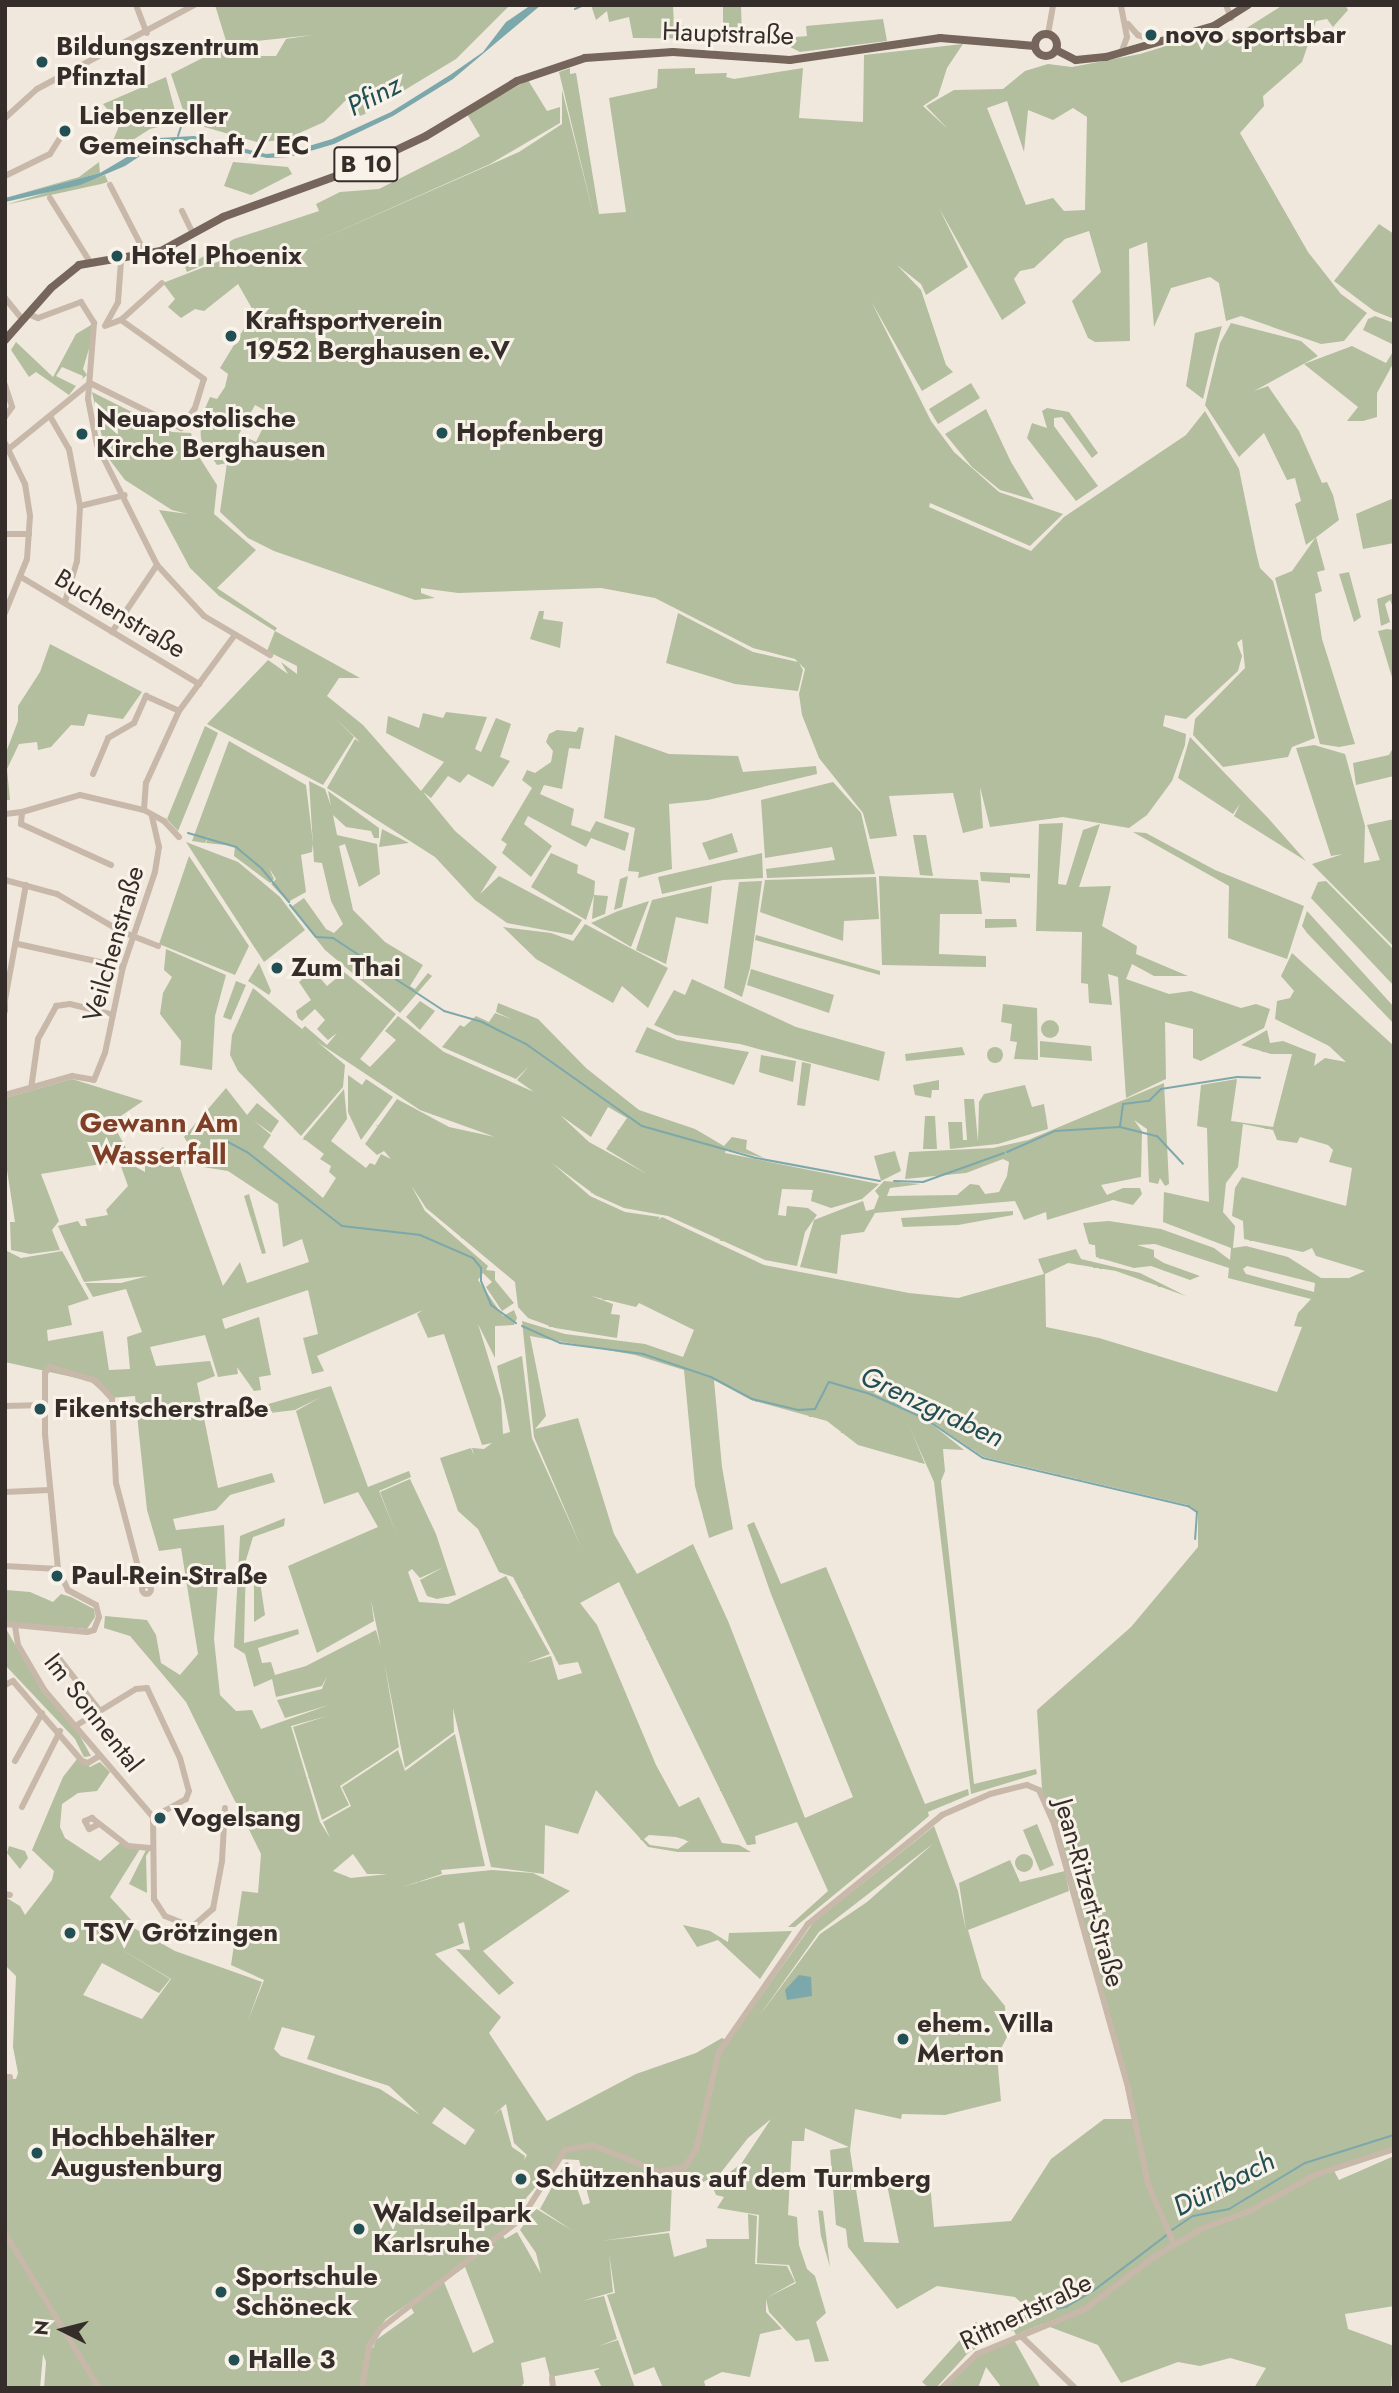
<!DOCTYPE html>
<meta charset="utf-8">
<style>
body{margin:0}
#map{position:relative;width:1399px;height:2393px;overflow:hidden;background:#f0e8dd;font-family:Jost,sans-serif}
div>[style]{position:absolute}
.green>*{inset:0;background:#b2be9d}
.round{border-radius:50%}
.water>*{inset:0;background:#7da8ab}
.stream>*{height:2px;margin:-1px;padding:0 1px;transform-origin:1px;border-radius:1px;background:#7da8ab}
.minor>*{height:6px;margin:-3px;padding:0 3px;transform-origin:3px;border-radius:3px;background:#c8b8a9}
.minor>.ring{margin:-3px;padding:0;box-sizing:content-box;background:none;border:6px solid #c8b8a9;border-radius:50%}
.major>*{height:8px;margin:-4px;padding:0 4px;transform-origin:4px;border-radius:4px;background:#76655b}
.major>.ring{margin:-4px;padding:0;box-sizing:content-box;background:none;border:8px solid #76655b;border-radius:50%}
.dots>*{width:19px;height:19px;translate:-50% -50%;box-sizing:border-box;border:4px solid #f8f2e9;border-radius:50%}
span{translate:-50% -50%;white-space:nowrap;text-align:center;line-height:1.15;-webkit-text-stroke:6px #f8f2e9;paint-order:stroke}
.shield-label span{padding:2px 5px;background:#f8f2e9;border:2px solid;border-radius:5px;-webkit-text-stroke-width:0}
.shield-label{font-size:24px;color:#352d29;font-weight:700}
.street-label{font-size:26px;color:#352d29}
.poi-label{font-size:26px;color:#352d29;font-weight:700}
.left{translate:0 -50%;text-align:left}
.water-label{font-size:28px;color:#214f54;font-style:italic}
.neighbourhood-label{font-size:28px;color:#7f3e27;font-weight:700}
.frame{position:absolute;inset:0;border:7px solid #352d29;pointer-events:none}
.north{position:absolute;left:28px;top:2295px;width:70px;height:70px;-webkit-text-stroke:5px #f8f2e9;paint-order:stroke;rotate:276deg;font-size:19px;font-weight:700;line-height:28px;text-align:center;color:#352d29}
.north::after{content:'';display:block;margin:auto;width:24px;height:32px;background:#352d29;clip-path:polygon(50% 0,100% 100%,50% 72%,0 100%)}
</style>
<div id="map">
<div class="green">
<i style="clip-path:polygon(215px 5px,510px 5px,456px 59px,365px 114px,352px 119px,350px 96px,324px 122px,284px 140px,257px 142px,187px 122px,171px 74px,230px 44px,254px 42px,258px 56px,276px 56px,286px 39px,313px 35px,227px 44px)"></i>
<i style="clip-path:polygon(591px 5px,673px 5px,674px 25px,723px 29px,723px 6px,741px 5px,742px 39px,633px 38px,629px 17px,609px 22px,607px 11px,596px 20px)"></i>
<i style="clip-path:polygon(evenodd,1283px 5px,1345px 5px,1348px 10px,1333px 27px,1327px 19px,1316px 21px,1302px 62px,1263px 96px,1264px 106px,1240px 133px,1308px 252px,1341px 294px,1367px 313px,1344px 341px,1321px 344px,1241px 316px,1226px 321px,1219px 283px,1210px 277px,1171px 288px,1154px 327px,1147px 242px,1129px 249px,1130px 341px,1095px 342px,1088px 338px,1072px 301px,1101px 272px,1089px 231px,1065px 239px,1034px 268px,1020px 271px,1014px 279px,1026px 303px,1002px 320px,939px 208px,968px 267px,926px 295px,921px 284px,897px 265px,921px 290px,946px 365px,953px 372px,922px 391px,871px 301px,931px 421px,954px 452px,999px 492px,1063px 514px,1030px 546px,930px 503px,929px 507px,1031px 551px,1064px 517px,1186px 435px,1205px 411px,1239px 469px,1256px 552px,1260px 568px,1273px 581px,1315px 738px,1292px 747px,1288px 757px,1223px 767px,1193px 735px,1195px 719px,1245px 668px,1242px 639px,1237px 643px,1242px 656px,1238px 671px,1186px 719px,1165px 715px,1163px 726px,1186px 734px,1185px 745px,1172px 781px,1147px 815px,1129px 828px,1063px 817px,990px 827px,980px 787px,983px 828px,963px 833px,953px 793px,889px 796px,897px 836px,870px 839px,863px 813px,819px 758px,802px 715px,799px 694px,805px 669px,799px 663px,803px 670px,798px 691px,735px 684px,666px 663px,678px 613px,753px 652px,798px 662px,795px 659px,753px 648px,655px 598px,601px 588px,458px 593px,421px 588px,421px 593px,435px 598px,415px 600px,274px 551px,248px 538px,220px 512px,227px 463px,217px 465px,207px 450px,201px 439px,200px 420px,210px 397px,217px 399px,225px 387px,228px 374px,220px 368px,254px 312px,238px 284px,204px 311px,195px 309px,181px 318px,168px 307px,175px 299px,163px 283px,243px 252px,241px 248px,187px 272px,185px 267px,234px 239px,319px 211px,316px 204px,340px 192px,379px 189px,460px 148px,480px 136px,467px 114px,528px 80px,547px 111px,560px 107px,560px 123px,490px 164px,301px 248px,519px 152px,562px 124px,562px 90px,594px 217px,559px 72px,570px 68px,570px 74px,576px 73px,599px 214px,626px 212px,609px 98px,657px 88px,658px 69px,695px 68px,695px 74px,727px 73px,726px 77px,734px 79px,803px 68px,799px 118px,863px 122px,864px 55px,963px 44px,947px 68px,938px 96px,923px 106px,948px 129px,926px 106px,954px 90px,1003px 89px,1025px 71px,1048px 64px,1072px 67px,1140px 54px,1212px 32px,1218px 46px,1283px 5px,1007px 101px,1024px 152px,1028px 110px,1053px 120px,1073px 108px,1087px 117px,1085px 210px,1064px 211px,1053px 198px,1026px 205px,987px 108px,1007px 101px,1283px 5px,255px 405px,270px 413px,256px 442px,239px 434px,255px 405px)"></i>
<i style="clip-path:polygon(883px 19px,887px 41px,800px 52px,788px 46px,787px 38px,807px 36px,806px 26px)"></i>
<i style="clip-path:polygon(166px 77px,178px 122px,150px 129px,106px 157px,120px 124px,103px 104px)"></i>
<i style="clip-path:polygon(99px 162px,100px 173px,5px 198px,79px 177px)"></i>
<i style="clip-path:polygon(233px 162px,288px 167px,292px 174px,251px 195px,224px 186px)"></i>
<i style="clip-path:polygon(105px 175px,108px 182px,101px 184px,5px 205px)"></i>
<i style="clip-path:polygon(1379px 224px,1394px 234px,1394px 319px,1374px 311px,1334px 281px)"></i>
<i style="clip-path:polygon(1375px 316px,1394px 323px,1394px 345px,1363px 330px,1368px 319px)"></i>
<i style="clip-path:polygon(1231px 323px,1301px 341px,1318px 356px,1254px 391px,1268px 386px,1299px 431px,1322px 483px,1327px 482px,1333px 495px,1339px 520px,1306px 545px,1295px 504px,1301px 501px,1295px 478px,1287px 480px,1264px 433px,1239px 457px,1205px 405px,1220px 343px)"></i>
<i style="clip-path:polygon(91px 325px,91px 342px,83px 369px,87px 375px,82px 379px,83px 376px,62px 367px,56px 376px,76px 386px,69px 395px,36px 372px,29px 377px,11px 350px,16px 342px,53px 377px,76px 334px)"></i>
<i style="clip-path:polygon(1222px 326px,1212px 361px,1203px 399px,1186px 386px,1195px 333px)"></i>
<i style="clip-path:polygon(1352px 346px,1386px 363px,1394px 350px,1394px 362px,1377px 393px,1377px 417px,1363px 421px,1347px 421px,1358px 407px,1304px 364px)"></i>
<i style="clip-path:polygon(971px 383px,980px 398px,938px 424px,929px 409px)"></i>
<i style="clip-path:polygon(92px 392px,172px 432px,191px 433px,196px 452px,217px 485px,214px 514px,256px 550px,217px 588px,277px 628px,275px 631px,360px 678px,339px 678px,327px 696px,363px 725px,421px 791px,444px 762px,386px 733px,388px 716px,419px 728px,423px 713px,443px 718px,446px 712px,487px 717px,475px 749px,481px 752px,496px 718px,511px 724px,500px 757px,510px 761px,493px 787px,468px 774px,460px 783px,448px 776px,431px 798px,423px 792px,455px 831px,497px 867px,480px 894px,499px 876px,582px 920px,572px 935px,507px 923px,475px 900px,435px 857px,327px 788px,355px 739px,360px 742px,335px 718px,354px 737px,323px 785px,207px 724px,268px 660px,288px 674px,281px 662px,297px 674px,297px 666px,267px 651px,275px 631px,219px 596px,190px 568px,159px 510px,188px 514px,172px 510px,125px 480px,106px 455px)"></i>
<i style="clip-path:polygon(1047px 408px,1069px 412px,1098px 453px,1092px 458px,1062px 417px,1054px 418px,1054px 426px,1098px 486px,1076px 501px,1027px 438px,1032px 423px,1047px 428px,1042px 411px)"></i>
<i style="clip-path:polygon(986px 409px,1011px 462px,1034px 500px,1000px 490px,972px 467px,945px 434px)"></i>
<i style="clip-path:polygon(1394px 498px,1394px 543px,1363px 549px,1356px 514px)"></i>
<i style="clip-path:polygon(1316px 537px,1325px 570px,1317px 572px,1322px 591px,1315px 594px,1322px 639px,1355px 744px,1339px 747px,1320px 744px,1275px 578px,1292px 571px)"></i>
<i style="clip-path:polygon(1349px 572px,1361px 617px,1354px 622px,1339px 574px)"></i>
<i style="clip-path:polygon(1394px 593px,1394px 610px,1390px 600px,1385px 604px,1390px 622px,1381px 626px,1377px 599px)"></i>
<i style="clip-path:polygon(539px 611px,544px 611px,543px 619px,563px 622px,560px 648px,530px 639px)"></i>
<i style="clip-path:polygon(1387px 629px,1394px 630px,1394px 684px,1378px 631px)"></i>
<i style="clip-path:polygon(50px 644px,142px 692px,123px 719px,88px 714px,84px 726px,71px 725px,51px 747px,38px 750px,37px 742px,19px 744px,7px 769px,10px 800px,5px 800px,5px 755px,18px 721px,18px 706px,40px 672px)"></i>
<i style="clip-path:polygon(205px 726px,218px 733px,178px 831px,167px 819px)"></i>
<i style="clip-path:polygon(579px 727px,584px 728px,580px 749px,569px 748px,562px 789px,544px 785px,540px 794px,574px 809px,571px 825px,590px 832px,596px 821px,629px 833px,625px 851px,591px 838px,586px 847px,528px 816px,524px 824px,552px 846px,531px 877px,502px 853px,507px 844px,501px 840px,532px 788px,522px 780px,527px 770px,535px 773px,551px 762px,553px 751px,546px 742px,549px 734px,557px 730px,576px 732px)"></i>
<i style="clip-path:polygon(615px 735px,669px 754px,738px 756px,743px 772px,816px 766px,817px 774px,708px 800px,669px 804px,672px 869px,638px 878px,639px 872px,628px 871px,635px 828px,604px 818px)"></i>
<i style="clip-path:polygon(1190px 737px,1268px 818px,1306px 861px,1234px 816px,1240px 804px,1233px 814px,1178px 778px)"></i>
<i style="clip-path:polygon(229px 741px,306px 785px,313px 843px,312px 852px,301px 855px,306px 892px,288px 902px,271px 884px,276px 879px,269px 868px,274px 879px,270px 883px,234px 856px,235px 846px,206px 843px,209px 835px,205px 843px,192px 841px)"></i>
<i style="clip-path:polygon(1314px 745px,1345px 754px,1365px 826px,1364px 863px,1380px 860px,1367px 825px,1394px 819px,1394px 947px,1312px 864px,1343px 854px,1331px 856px,1296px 748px)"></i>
<i style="clip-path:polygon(1394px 746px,1394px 776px,1356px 785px,1353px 763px,1389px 755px)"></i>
<i style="clip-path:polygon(309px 781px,325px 789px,331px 806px,328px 791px,379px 828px,379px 838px,374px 838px,371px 831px,346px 827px,333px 815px,337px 835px,377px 844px,380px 874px,359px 887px,345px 844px,339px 846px,353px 910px,385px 942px,423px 965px,410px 986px,415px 989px,428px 973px,432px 976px,400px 1013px,325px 950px,291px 907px,304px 898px,326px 929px,334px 933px,343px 924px,331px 901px,322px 863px,314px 862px)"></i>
<i style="clip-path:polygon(833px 782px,861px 813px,875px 874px,767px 878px,766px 869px,835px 860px,832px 847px,765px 858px,761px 800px)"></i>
<i style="clip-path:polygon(1063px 823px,1058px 884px,1066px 885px,1083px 830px,1100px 824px,1079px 887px,1111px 886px,1102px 926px,1137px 946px,1136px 954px,1188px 976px,1154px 976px,1132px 964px,1126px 979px,1169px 994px,1191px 991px,1241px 1008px,1256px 1004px,1270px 1009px,1264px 1028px,1201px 1061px,1193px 1058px,1193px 1029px,1165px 1022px,1166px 1079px,1126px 1098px,1118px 977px,1108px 974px,1112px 1005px,1089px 1003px,1088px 984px,1081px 983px,1082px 932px,1036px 931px,1039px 824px)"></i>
<i style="clip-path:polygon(382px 829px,409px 843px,379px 847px)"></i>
<i style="clip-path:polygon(1133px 832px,1146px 833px,1215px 870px,1304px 906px,1287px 959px,1228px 938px,1229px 886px)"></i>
<i style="clip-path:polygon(732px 833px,738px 852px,709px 860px,702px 843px)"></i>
<i style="clip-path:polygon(913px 835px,926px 835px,933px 876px,920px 875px)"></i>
<i style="clip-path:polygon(186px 842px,238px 862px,280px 897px,305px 930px,264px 962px)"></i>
<i style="clip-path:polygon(551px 853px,578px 865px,577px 873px,595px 881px,594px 895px,608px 896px,605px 914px,592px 919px,594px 895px,586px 920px,531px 887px)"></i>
<i style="clip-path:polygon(762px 853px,763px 878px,723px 880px,662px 894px,658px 877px)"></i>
<i style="clip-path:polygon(189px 856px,249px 946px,235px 975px,159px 944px)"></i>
<i style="clip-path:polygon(980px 872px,1030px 874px,1030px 878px,1010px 877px,1010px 883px,981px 881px)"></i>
<i style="clip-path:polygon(628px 876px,622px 907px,614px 910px,620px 879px)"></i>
<i style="clip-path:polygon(879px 876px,978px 880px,982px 914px,940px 914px,939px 954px,986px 956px,986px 967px,882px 965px)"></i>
<i style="clip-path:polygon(876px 877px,879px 919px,844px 921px,843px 941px,760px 912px,765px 880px)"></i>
<i style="clip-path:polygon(762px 881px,750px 968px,742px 997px,724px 988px,739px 882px)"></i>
<i style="clip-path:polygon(1326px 881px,1394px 950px,1394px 986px,1311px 898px,1318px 882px)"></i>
<i style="clip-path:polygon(712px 886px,708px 924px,676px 917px,666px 964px,636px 950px,652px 900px)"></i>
<i style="clip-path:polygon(649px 901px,631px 947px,591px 923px,618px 911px)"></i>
<i style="clip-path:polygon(1307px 911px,1394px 1007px,1394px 1024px,1307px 933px,1302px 926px)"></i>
<i style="clip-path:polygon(985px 919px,1016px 919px,1017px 927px,985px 928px)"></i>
<i style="clip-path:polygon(585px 924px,668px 968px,648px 1008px,622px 986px,613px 1003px,536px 959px,503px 927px,551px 933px,573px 941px)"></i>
<i style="clip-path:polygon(756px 935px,880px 971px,880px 975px,755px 940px)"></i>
<i style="clip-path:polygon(166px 949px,226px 975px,215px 1016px,212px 1070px,180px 1065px,181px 1041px,160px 1014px,163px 993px,172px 977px,164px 970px)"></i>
<i style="clip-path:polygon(evenodd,1292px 953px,1394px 1046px,1394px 2147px,1332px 2167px,1339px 2180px,1394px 2156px,1394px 2306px,1345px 2314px,1348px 2329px,1394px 2346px,1391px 2388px,1254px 2388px,1266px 2368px,1230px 2358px,1200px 2366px,1178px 2362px,1121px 2383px,1098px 2345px,1042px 2324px,1016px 2335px,1009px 2321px,1026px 2307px,1015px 2297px,937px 2286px,897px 2309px,848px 2247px,846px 2229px,836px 2225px,830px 2150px,849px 2147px,805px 2128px,804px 2141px,792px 2141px,788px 2215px,797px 2217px,799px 2245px,807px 2269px,815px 2276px,826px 2313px,816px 2322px,829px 2361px,815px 2362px,809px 2339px,796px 2341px,769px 2312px,766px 2299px,766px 2312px,782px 2329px,760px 2334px,750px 2377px,722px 2372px,704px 2381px,706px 2388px,663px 2388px,654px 2367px,634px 2375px,607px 2295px,615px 2293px,609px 2254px,613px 2292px,582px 2301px,604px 2296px,617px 2339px,599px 2346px,618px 2340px,635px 2388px,602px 2388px,594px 2371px,599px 2369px,599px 2368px,550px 2377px,545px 2357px,521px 2363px,524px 2383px,520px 2388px,44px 2388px,46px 2362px,43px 2354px,40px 2388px,5px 2388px,5px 2078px,16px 2079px,18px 2073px,13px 2047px,16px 1976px,5px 1965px,5px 1897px,20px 1906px,25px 1915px,52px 1880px,54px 1871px,32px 1850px,63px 1777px,77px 1759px,90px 1767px,100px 1762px,110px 1772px,97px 1791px,78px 1793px,62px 1804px,60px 1827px,65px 1838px,100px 1861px,120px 1843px,140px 1849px,110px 1897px,133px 1922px,132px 1927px,175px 1951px,262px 1982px,247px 2023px,264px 1980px,231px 1965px,242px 1891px,258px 1893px,261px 1854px,186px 1702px,130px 1636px,104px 1628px,105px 1616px,147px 1620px,156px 1635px,161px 1663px,180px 1675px,198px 1654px,181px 1548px,159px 1551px,147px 1510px,135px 1396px,109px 1398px,90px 1381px,5px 1362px,5px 1250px,21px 1258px,62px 1251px,89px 1299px,68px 1306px,72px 1325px,47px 1330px,48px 1341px,103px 1331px,109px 1370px,130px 1369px,127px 1337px,142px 1332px,126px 1289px,93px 1297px,85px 1283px,121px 1283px,148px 1276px,84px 1282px,58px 1226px,78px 1221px,81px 1226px,87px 1226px,85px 1219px,108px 1215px,106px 1210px,128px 1186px,119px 1161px,41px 1174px,59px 1221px,52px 1230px,60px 1250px,30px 1254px,11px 1250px,10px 1222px,15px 1222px,5px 1157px,5px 1098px,72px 1079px,143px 1101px,112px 1122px,136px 1167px,145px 1172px,145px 1164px,158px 1162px,157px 1152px,163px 1147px,177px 1159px,189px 1145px,184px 1137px,226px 1088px,247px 1115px,257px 1103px,279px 1121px,271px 1133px,253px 1120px,271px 1135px,263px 1147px,323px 1198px,336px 1178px,329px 1172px,331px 1166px,320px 1159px,324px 1154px,303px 1138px,344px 1089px,347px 1119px,331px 1141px,366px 1168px,370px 1163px,375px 1165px,381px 1154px,391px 1159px,384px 1151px,377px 1155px,365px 1144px,397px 1099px,449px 1127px,495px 1137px,420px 1110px,310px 1037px,302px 1029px,305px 1026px,327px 1045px,337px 1033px,328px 1040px,317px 1029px,325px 1020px,315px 1009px,302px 1021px,298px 1018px,296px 1011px,311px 1000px,299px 982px,313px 970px,327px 986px,344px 972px,396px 1014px,360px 1059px,370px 1067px,396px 1040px,385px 1031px,398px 1016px,444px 1052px,534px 1092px,517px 1080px,529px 1066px,516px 1079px,442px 1047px,460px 1025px,464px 1027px,476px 1016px,489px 1022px,495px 1013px,511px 1019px,496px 1012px,498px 1003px,538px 1019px,586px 1068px,639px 1110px,695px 1129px,724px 1146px,732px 1137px,747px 1140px,746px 1149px,764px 1158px,726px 1149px,725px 1153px,879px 1184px,862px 1199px,831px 1208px,811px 1201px,813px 1190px,782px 1189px,778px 1215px,786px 1216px,787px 1206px,808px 1208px,817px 1215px,805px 1232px,797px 1266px,765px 1260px,668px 1216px,624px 1208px,595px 1195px,552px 1163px,590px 1196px,625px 1212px,660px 1217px,658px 1220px,662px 1217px,764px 1265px,909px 1293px,958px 1298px,1044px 1274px,1038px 1259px,1076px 1249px,1081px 1259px,1140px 1273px,1186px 1296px,1116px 1271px,1068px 1263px,1045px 1274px,1046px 1327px,1099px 1338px,1277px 1392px,1302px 1327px,1294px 1326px,1298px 1313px,1311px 1299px,1228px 1278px,1229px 1268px,1155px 1244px,1137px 1245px,1154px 1250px,1154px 1257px,1164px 1263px,1200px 1276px,1190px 1280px,1151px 1266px,1134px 1268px,1096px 1257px,1095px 1245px,1089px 1244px,1083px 1223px,1109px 1221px,1161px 1229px,1214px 1248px,1230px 1260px,1231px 1248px,1163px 1222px,1164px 1192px,1209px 1202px,1207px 1128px,1197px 1126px,1201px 1085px,1237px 1079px,1231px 1121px,1273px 1127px,1292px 1054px,1271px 1054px,1241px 1045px,1267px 1030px,1270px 1043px,1283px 1041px,1316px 1054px,1314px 1066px,1325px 1058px,1346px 1062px,1329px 1046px,1275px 1019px,1277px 1001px,1290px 998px,1294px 991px,1281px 976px,1292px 953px,608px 1107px,627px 1118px,606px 1149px,647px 1174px,589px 1142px,560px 1115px,591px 1137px,608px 1107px,1292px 953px,1243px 1124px,1273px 1130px,1277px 1140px,1297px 1143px,1300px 1137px,1328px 1145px,1333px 1150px,1329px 1162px,1352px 1168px,1346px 1206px,1242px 1177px,1235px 1188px,1232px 1216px,1243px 1221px,1244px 1239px,1303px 1252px,1312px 1248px,1316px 1256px,1365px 1271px,1349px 1278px,1321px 1278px,1288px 1257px,1246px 1246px,1233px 1248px,1235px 1226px,1223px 1212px,1226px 1183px,1238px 1167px,1243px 1124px,1292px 953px,178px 1163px,228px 1171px,278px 1204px,283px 1247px,302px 1239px,309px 1262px,247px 1283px,240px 1262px,223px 1286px,178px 1163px,1292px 953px,411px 1185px,426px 1208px,515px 1282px,518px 1307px,528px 1318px,555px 1328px,617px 1338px,620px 1315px,611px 1314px,613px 1304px,591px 1296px,636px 1307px,639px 1303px,694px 1330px,683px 1357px,645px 1344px,565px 1334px,522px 1321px,534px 1437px,582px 1549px,532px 1438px,522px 1356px,497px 1366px,510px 1432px,503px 1434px,501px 1399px,478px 1324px,495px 1358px,495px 1326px,514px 1325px,517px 1318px,514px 1310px,503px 1316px,478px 1280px,483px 1273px,492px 1282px,486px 1287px,502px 1311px,514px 1303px,495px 1280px,495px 1271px,486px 1270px,488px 1266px,425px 1211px,411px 1185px,1292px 953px,1247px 1266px,1315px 1283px,1314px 1292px,1246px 1274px,1243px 1269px,1247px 1266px,1292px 953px,308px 1290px,318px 1334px,303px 1338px,312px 1374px,324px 1371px,317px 1356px,423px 1310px,417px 1314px,428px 1338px,444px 1334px,482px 1445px,492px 1443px,484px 1449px,472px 1448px,474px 1456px,471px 1448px,440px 1458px,458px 1511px,478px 1529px,499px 1572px,513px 1577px,559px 1665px,578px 1662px,582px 1673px,558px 1680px,551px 1656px,526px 1663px,550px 1654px,506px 1576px,448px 1604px,419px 1602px,408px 1572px,412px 1569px,420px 1578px,444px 1567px,420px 1580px,427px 1596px,437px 1599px,456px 1595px,436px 1534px,410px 1479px,380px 1492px,398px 1538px,379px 1491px,411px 1477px,409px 1471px,368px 1487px,331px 1386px,258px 1407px,270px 1413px,295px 1410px,321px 1397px,296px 1411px,324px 1504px,358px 1492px,378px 1527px,288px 1566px,317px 1653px,374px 1621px,371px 1600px,381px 1648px,376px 1630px,306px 1666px,275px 1675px,271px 1662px,262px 1663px,258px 1648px,299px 1634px,298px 1629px,244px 1643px,246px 1560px,253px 1537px,284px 1526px,285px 1518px,240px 1536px,234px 1647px,245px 1654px,254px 1687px,272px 1679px,276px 1697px,322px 1686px,327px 1676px,322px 1689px,277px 1700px,285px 1718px,329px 1705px,261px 1729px,252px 1710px,236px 1711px,220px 1695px,214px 1639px,218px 1580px,226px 1569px,224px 1525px,176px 1530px,173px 1519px,216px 1510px,230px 1495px,275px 1482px,272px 1473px,218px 1488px,197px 1383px,215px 1376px,210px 1361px,156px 1366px,150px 1347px,205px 1335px,218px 1377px,238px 1374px,237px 1367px,254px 1391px,261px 1390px,259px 1377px,271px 1375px,259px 1317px,225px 1329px,222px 1319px,308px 1290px,1292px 953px,530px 1336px,635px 1355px,684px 1370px,695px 1486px,709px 1538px,733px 1529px,722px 1467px,714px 1380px,751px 1400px,827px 1421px,858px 1445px,925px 1464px,899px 1401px,984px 1457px,1188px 1505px,1198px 1512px,1198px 1547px,1131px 1627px,1037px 1710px,1042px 1789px,1137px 2119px,1104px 2119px,1051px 2159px,1011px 2221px,934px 2227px,930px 2183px,886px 2180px,899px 2243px,864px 2242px,850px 2150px,855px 2109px,901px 2119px,902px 2114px,945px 2115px,1001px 2101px,997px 2056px,1007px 2037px,1005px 2006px,982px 1978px,968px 1930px,1069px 1891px,1065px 1871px,1020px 1882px,1010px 1860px,959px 1883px,966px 1931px,958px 1891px,934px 1826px,813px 1923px,729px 2041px,722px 2038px,696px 2053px,636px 2074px,547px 2121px,489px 2033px,501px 2017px,435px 1954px,464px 1943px,458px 1924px,464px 1922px,470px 1950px,456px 1949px,499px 1995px,514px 1983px,483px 1951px,570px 1891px,533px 1873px,492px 1870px,443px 1875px,402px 1887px,442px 1874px,441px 1870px,485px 1866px,455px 1734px,405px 1771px,398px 1750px,342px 1787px,351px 1806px,323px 1822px,330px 1838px,320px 1822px,291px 1726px,327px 1716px,293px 1727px,322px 1820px,349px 1805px,340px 1786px,399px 1747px,384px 1661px,405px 1768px,454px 1732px,453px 1708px,491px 1867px,544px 1874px,545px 1825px,578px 1834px,596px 1790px,648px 1847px,678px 1852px,751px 1852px,739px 1845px,722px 1843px,699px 1797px,679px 1807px,656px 1765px,597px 1625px,580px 1603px,619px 1582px,747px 1845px,756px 1844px,755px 1836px,797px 1822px,828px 1891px,788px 1927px,795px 1927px,885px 1853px,929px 1816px,928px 1812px,969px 1795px,968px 1789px,925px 1804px,826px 1567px,781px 1584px,754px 1522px,747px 1525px,771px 1594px,853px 1797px,805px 1818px,728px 1621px,693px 1544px,637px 1574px,614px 1534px,578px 1418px,535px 1429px,546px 1416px,530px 1336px,1292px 953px,649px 1835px,676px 1837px,689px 1841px,678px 1849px,650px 1845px,644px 1839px,649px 1835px,1292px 953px,934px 1843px,867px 1902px,820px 1934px,757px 2019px,819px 1932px,934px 1843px,1292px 953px,353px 1854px,367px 1874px,388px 1874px,351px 1878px,333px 1871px,353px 1854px,1292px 953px,111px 1943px,171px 1979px,142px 2019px,83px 1995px,102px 1963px,159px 1993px,170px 1979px,111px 1943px,1292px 953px,282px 2027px,315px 2036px,307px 2059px,389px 2086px,420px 2115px,380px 2089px,281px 2056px,274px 2049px,282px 2027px,1292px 953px,506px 2104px,514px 2143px,527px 2155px,524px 2160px,525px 2156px,512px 2147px,501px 2109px,492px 2116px,506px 2104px,1292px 953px,444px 2107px,475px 2130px,465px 2145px,432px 2123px,444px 2107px,1292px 953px,771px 2119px,741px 2164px,712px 2185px,716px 2195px,724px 2197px,717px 2208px,759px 2215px,757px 2263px,789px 2265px,796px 2283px,766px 2298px,795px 2282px,787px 2266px,755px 2264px,757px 2216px,748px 2214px,749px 2239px,706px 2239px,707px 2247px,674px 2257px,669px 2233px,601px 2241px,670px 2231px,672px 2181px,703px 2182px,719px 2175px,748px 2138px,771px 2119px,1292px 953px,559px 2159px,579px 2160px,590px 2203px,583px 2205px,568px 2162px,565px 2163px,540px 2209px,573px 2231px,535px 2208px,520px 2230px,536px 2253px,541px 2274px,517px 2232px,505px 2239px,501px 2233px,521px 2216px,517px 2209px,559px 2159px,1292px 953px,465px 2267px,494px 2342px,473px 2353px,444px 2282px,465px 2267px,1292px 953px,409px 2303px,414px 2313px,376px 2340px,373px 2348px,368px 2343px,386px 2319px,409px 2303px)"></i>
<i style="clip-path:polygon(259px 963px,271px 991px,269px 995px,248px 981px)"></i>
<i style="clip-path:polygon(751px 969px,834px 995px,829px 1013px,747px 985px)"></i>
<i style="clip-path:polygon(692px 979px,796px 1027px,885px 1052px,879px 1081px,740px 1044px,676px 1035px,654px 1025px,674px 990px,685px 995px)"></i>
<i style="clip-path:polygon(236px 981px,246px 985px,231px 1020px,223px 1017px)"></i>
<i style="clip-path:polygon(253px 988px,345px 1065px,343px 1087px,301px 1136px,238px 1071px,230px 1055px,232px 1035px)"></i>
<i style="clip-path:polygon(420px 1001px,435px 1011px,420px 1030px,406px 1017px)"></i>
<i style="clip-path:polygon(1003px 1004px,1037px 1008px,1038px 1060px,1014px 1059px,1017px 1042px,1010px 1041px,1012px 1024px,1001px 1022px)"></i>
<i class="round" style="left:1041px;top:1020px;width:18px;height:18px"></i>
<i style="clip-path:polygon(647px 1027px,677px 1040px,749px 1052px,734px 1085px,635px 1052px)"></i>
<i style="clip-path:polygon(1040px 1041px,1091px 1046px,1092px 1061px,1040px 1057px)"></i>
<i style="clip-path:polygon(962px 1047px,965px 1055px,906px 1061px,905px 1054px)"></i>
<i class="round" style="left:987px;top:1047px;width:16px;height:16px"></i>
<i style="clip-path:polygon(761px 1055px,796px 1061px,793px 1082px,759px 1072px)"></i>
<i style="clip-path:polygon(802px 1062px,811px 1064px,805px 1106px,797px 1105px)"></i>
<i style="clip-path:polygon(348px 1075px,362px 1085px,366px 1079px,393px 1097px,361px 1140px,348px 1112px)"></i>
<i style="clip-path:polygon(939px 1080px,939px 1090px,932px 1090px,931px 1098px,915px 1095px,913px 1085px)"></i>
<i style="clip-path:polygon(1164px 1083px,1169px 1184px,1165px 1186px,1160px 1178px,1158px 1184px,1149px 1182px,1147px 1129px,1134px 1120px,1142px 1131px,1141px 1177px,1101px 1185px,1107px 1195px,1123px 1188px,1140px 1188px,1142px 1194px,1133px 1205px,1113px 1200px,1047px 1220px,1046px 1212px,1024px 1220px,1015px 1201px,875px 1213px,864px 1232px,841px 1235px,837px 1274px,800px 1267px,814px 1220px,863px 1201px,866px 1211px,874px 1209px,879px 1196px,875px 1191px,884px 1181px,921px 1184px,890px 1188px,887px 1196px,957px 1195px,970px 1184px,979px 1185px,985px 1194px,999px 1192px,1007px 1176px,1009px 1162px,1003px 1159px,966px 1173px,905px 1179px,909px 1152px,993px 1148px,1028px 1140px)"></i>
<i style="clip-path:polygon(1025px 1085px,1032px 1107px,1044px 1104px,1048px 1129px,998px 1144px,950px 1149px,948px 1122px,962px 1122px,963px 1140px,967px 1140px,964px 1099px,974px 1099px,978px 1142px,979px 1102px,984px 1094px)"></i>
<i style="clip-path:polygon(925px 1116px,935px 1116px,937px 1149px,923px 1149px)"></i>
<i style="clip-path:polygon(895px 1151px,901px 1171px,881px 1181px,874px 1156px)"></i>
<i style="clip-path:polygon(249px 1194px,266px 1253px,262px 1254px,244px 1196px)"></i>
<i style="clip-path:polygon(1013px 1211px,1013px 1215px,958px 1225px,903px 1227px,901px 1218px)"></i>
<i style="clip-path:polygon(901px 1408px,924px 1418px,964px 1450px,943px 1449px,945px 1471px,941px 1481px,974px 1784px,1036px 1769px,1037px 1774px,971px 1794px,934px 1482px)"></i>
<i style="clip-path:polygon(259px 1575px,265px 1615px,254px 1622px,254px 1576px)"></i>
<i style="clip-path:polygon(6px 1590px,30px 1592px,53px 1602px,61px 1594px,71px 1597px,94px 1609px,95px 1617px,87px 1629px,5px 1622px)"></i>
<i style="clip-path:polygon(5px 1627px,43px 1693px,75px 1727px,91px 1756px,84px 1757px,75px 1739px,5px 1665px)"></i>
<i style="clip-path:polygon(1037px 1824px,1054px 1865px,1040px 1871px,1023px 1830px)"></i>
<i style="clip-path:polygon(9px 1846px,25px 1851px,28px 1858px,20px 1869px,7px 1853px)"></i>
<i style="clip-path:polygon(146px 1850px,150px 1850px,146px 1856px,147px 1893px,129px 1884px)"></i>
<i class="round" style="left:1015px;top:1854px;width:18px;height:18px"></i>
<i style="clip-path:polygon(683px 1925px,710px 1931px,728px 1942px,729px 1933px,792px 1931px,760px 1979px,718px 1940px,697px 1947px)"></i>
<i style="clip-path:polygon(818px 2210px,823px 2211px,830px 2267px,821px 2236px)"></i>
<i style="clip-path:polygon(976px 2322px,988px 2331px,986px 2343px,968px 2353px,936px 2388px,929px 2388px,922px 2382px)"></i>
<i style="clip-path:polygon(1014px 2340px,1041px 2388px,1002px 2388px,986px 2367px,978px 2388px,945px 2388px,975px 2357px)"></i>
</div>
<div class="water">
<i style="clip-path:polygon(531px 5px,541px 5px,453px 79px,393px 116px,334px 144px,290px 157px,267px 158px,193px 141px,161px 142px,125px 166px,80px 185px,5px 202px,5px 198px,100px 173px,159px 138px,194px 136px,266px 154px,289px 152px,332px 139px,391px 112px,450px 75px,483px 52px,506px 22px)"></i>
<i style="clip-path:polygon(799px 1975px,811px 1977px,812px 1996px,787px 2000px,785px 1990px)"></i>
</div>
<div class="stream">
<i style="left:575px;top:9px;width:10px;rotate:-24deg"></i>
<i style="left:178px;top:136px;width:9px;rotate:-72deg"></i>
<i style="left:188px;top:833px;width:50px;rotate:16.3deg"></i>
<i style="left:236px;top:847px;width:34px;rotate:40deg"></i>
<i style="left:262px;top:869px;width:43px;rotate:50.7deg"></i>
<i style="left:290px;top:905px;width:41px;rotate:50.9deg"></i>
<i style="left:316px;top:937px;width:17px;rotate:3deg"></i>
<i style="left:333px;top:938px;width:133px;rotate:33.3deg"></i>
<i style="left:444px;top:1011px;width:40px;rotate:16deg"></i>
<i style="left:482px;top:1022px;width:49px;rotate:26.6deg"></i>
<i style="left:526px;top:1044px;width:142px;rotate:35.3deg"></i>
<i style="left:642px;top:1126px;width:118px;rotate:15.7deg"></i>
<i style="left:756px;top:1158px;width:126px;rotate:10.5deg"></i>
<i style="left:1120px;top:1126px;width:22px;rotate:-82deg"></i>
<i style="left:1123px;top:1104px;width:26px;rotate:-7deg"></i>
<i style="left:1149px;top:1101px;width:17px;rotate:-45deg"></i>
<i style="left:1161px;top:1089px;width:77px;rotate:-9deg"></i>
<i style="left:1237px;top:1077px;width:23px;rotate:2deg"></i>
<i style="left:217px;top:1152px;width:15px;rotate:-42deg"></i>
<i style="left:228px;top:1142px;width:21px;rotate:28deg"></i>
<i style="left:247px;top:1152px;width:120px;rotate:37.9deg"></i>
<i style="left:342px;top:1226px;width:79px;rotate:6.6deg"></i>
<i style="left:420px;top:1235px;width:58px;rotate:23.5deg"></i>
<i style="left:473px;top:1258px;width:13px;rotate:51deg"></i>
<i style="left:481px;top:1268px;width:13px;rotate:90deg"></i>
<i style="left:481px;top:1281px;width:26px;rotate:67deg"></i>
<i style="left:491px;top:1305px;width:31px;rotate:36deg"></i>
<i style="left:1007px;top:1152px;width:52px;rotate:-23.6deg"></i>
<i style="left:1055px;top:1131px;width:65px;rotate:-3.5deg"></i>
<i style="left:1120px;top:1127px;width:38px;rotate:14deg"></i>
<i style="left:1157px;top:1136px;width:38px;rotate:47deg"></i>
<i style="left:894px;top:1181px;width:29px;rotate:2deg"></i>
<i style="left:923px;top:1182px;width:86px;rotate:-19.7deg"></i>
<i style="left:522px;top:1326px;width:42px;rotate:24.1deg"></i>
<i style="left:560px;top:1343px;width:84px;rotate:7.5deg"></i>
<i style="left:643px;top:1354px;width:72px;rotate:18.7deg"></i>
<i style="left:711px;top:1377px;width:47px;rotate:28.2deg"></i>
<i style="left:752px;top:1399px;width:47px;rotate:13.4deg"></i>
<i style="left:798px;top:1410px;width:17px;rotate:-3deg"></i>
<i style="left:815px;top:1409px;width:30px;rotate:-63deg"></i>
<i style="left:829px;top:1382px;width:43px;rotate:16.3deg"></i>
<i style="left:870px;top:1394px;width:59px;rotate:24deg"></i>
<i style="left:924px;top:1418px;width:71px;rotate:34.1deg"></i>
<i style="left:983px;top:1458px;width:211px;rotate:13.2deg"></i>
<i style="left:1188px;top:1506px;width:11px;rotate:34deg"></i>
<i style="left:1197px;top:1512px;width:27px;rotate:94deg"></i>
<i style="left:1172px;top:2230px;width:25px;rotate:-34deg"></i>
<i style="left:1193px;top:2216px;width:37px;rotate:-11deg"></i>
<i style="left:1229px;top:2209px;width:89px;rotate:-31.2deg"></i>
<i style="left:1305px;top:2163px;width:93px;rotate:-17.5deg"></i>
<i style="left:1012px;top:2330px;width:22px;rotate:-43deg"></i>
<i style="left:1028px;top:2315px;width:39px;rotate:-12deg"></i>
<i style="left:1066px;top:2307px;width:31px;rotate:-31deg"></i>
<i style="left:1093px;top:2291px;width:94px;rotate:-37.2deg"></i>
</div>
<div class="minor">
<i style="left:136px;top:5px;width:30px;rotate:69deg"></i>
<i style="left:1226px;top:5px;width:14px;rotate:69deg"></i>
<i style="left:1128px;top:24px;width:15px;rotate:48deg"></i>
<i style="left:1138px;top:35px;width:19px;rotate:21deg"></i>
<i style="left:1048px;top:34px;width:29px;rotate:-80deg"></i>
<i style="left:1121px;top:53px;width:17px;rotate:-69deg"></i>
<i style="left:1127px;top:37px;width:33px;rotate:-101deg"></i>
<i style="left:5px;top:118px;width:43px;rotate:-42.2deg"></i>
<i style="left:37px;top:89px;width:178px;rotate:-28.1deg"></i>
<i style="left:5px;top:176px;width:50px;rotate:-26.1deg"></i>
<i style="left:50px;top:154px;width:25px;rotate:-58deg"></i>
<i style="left:110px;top:185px;width:79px;rotate:62.8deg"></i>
<i style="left:50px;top:198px;width:75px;rotate:58deg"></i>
<i style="left:182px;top:211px;width:25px;rotate:64deg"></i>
<i style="left:5px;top:298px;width:28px;rotate:51deg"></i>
<i style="left:28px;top:314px;width:11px;rotate:22deg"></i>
<i style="left:38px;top:318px;width:46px;rotate:-20.4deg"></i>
<i style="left:81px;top:302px;width:25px;rotate:58deg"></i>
<i style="left:94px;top:323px;width:76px;rotate:94.5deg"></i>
<i style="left:88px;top:399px;width:47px;rotate:78.9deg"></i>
<i style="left:97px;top:445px;width:134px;rotate:63.4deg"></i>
<i style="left:157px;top:565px;width:69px;rotate:47.3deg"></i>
<i style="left:204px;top:616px;width:77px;rotate:30.6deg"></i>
<i style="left:106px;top:324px;width:25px;rotate:-61deg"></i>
<i style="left:118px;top:302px;width:41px;rotate:-85.8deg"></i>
<i style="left:105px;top:326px;width:17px;rotate:-21deg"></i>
<i style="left:121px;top:320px;width:55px;rotate:-42.1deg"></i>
<i style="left:90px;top:383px;width:102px;rotate:26.3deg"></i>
<i style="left:181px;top:428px;width:24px;rotate:-55deg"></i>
<i style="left:195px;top:408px;width:30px;rotate:-73deg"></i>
<i style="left:204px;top:379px;width:102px;rotate:-144.6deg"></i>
<i style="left:5px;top:385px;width:23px;rotate:72deg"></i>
<i style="left:12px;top:407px;width:12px;rotate:125deg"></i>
<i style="left:51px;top:418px;width:36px;rotate:60deg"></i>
<i style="left:69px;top:449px;width:58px;rotate:79.1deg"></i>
<i style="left:80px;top:506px;width:55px;rotate:93.1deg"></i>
<i style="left:77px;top:561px;width:43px;rotate:106.3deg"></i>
<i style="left:5px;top:443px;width:46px;rotate:64deg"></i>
<i style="left:25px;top:484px;width:32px;rotate:81deg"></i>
<i style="left:30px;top:516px;width:43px;rotate:94deg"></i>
<i style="left:27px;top:559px;width:58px;rotate:112.2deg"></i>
<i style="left:5px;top:452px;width:109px;rotate:-39.1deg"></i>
<i style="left:80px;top:506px;width:46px;rotate:-13.7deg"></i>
<i style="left:5px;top:534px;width:24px"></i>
<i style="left:21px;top:577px;width:208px;rotate:31deg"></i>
<i style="left:112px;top:632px;width:81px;rotate:-56.1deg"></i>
<i style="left:93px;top:774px;width:39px;rotate:-67deg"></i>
<i style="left:108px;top:738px;width:30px;rotate:-30deg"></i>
<i style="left:134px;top:723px;width:30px;rotate:-66deg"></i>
<i style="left:146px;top:696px;width:36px;rotate:24deg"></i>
<i style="left:144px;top:810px;width:27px;rotate:-86deg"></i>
<i style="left:146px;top:783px;width:79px;rotate:-65.4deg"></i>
<i style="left:179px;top:711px;width:93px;rotate:-53.7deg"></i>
<i style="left:22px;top:812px;width:60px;rotate:-16.3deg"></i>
<i style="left:80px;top:795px;width:66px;rotate:13.2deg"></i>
<i style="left:144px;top:810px;width:23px;rotate:29deg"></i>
<i style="left:164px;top:821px;width:22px;rotate:47deg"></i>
<i style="left:5px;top:814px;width:17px;rotate:-7deg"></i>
<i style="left:22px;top:812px;width:12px;rotate:95deg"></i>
<i style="left:21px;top:824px;width:99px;rotate:24.5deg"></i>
<i style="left:5px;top:880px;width:54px;rotate:15.1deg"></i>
<i style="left:57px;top:894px;width:73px;rotate:30.4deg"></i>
<i style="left:120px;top:931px;width:41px;rotate:21.5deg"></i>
<i style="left:18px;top:944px;width:107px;rotate:12.4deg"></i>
<i style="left:5px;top:1000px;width:117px;rotate:-79.7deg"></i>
<i style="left:5px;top:1003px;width:8px;rotate:90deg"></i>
<i style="left:31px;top:1089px;width:50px;rotate:-82deg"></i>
<i style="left:38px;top:1039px;width:38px;rotate:-61deg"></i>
<i style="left:56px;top:1006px;width:14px;rotate:-8deg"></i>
<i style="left:70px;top:1004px;width:41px;rotate:14deg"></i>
<i style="left:5px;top:1095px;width:70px;rotate:-15.8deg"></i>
<i style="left:72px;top:1076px;width:22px;rotate:10deg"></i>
<i style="left:94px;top:1080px;width:29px;rotate:-68deg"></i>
<i style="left:105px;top:1053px;width:88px;rotate:-78.2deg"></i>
<i style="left:123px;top:967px;width:100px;rotate:-71.4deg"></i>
<i style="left:155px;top:872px;width:25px;rotate:-81deg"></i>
<i style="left:159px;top:847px;width:32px;rotate:-103deg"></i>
<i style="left:5px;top:1406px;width:40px;rotate:-1.4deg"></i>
<i style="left:5px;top:1492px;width:44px;rotate:-2.6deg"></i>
<i style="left:5px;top:1566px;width:53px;rotate:3.2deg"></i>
<i class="ring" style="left:141.5px;top:1584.5px;width:3px;height:3px"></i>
<i style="left:5px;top:1624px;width:82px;rotate:5.6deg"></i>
<i style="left:87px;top:1632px;width:7px;rotate:-16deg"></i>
<i style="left:94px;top:1630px;width:14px;rotate:-69deg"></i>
<i style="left:99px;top:1617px;width:12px;rotate:-104deg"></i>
<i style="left:96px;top:1605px;width:32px;rotate:-152deg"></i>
<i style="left:68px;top:1590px;width:23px;rotate:-115deg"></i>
<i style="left:58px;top:1569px;width:136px;rotate:-95.5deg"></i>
<i style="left:45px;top:1434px;width:61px;rotate:-90deg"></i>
<i style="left:45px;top:1373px;width:8px;rotate:-50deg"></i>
<i style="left:50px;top:1367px;width:48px;rotate:16.9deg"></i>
<i style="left:96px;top:1381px;width:24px;rotate:48deg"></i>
<i style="left:112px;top:1399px;width:84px;rotate:87.3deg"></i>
<i style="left:116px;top:1483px;width:106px;rotate:75.3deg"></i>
<i style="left:15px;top:1626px;width:19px;rotate:81deg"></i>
<i style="left:18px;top:1645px;width:53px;rotate:59.6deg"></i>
<i style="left:45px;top:1691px;width:166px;rotate:49.4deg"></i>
<i style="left:58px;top:1657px;width:68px;rotate:52.1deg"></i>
<i style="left:5px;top:1685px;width:9px;rotate:-27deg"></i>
<i style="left:13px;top:1681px;width:106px;rotate:49.2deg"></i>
<i style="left:82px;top:1761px;width:6px;rotate:18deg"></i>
<i style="left:88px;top:1763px;width:13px;rotate:-32deg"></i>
<i style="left:77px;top:1725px;width:69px;rotate:-31.4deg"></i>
<i style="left:136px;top:1689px;width:11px;rotate:-5deg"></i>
<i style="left:147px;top:1688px;width:77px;rotate:64.8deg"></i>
<i style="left:180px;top:1758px;width:34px;rotate:75deg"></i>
<i style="left:189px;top:1791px;width:9px;rotate:111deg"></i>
<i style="left:186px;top:1799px;width:38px;rotate:151deg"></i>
<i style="left:15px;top:1761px;width:55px;rotate:-60.6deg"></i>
<i style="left:22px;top:1807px;width:85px;rotate:-63.4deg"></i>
<i style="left:153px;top:1817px;width:82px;rotate:89.3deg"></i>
<i style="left:154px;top:1899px;width:20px;rotate:57deg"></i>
<i style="left:165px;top:1916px;width:29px;rotate:22deg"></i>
<i style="left:192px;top:1927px;width:28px;rotate:-41deg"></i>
<i style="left:213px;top:1909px;width:49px;rotate:-79.4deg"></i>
<i style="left:222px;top:1861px;width:53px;rotate:-86.8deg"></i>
<i style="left:99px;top:1824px;width:11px;rotate:153deg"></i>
<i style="left:89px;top:1829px;width:9px;rotate:-117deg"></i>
<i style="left:85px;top:1821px;width:8px;rotate:-23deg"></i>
<i style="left:92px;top:1818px;width:46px;rotate:37.9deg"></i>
<i style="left:128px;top:1846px;width:25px;rotate:5deg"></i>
<i style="left:5px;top:1894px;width:5px;rotate:11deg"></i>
<i style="left:5px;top:2077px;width:5px"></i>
<i style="left:5px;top:2233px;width:181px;rotate:58.8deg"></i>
<i style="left:1021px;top:2336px;width:75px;rotate:43.9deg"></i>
<i style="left:552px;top:2378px;width:10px;rotate:84deg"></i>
<i style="left:362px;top:2388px;width:42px;rotate:-80.3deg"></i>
<i style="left:369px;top:2347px;width:21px;rotate:-59deg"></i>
<i style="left:380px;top:2329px;width:179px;rotate:-38deg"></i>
<i style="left:521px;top:2219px;width:82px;rotate:-57.5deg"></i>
<i style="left:565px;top:2150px;width:27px;rotate:-10deg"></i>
<i style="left:592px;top:2145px;width:72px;rotate:21.9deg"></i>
<i style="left:659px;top:2172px;width:26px;rotate:-11deg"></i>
<i style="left:685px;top:2167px;width:20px;rotate:-57deg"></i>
<i style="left:696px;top:2150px;width:101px;rotate:-76.8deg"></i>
<i style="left:719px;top:2052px;width:156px;rotate:-55.2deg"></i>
<i style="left:808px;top:1924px;width:173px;rotate:-39.1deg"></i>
<i style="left:942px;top:1815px;width:52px;rotate:-23.6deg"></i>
<i style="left:990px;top:1794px;width:38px;rotate:-14deg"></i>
<i style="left:1027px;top:1785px;width:13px;rotate:23deg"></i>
<i style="left:1039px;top:1790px;width:37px;rotate:66deg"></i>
<i style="left:1054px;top:1824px;width:274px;rotate:74.3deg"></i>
<i style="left:1128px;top:2088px;width:98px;rotate:78.2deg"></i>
<i style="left:1148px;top:2184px;width:65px;rotate:66.6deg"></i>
<i style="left:942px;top:2388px;width:49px;rotate:-44.2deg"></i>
<i style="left:977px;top:2354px;width:116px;rotate:-22.4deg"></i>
<i style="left:1084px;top:2310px;width:88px;rotate:-37.1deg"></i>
<i style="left:1154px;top:2257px;width:55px;rotate:-30.8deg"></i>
<i style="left:1201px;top:2229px;width:52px;rotate:-20.2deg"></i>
<i style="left:1250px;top:2211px;width:74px;rotate:-29deg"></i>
<i style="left:1315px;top:2175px;width:83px;rotate:-18.2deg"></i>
</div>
<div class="major">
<i class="ring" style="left:1035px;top:34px;width:14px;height:14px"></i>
<i style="left:1056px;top:50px;width:22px;rotate:27deg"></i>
<i style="left:1076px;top:60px;width:30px;rotate:-6deg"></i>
<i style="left:1106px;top:57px;width:112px;rotate:-16deg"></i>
<i style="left:1214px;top:26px;width:40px;rotate:-32deg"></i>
<i style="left:5px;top:340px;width:69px;rotate:-48.5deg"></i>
<i style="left:51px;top:288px;width:36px;rotate:-39deg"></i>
<i style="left:79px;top:265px;width:83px;rotate:-9.7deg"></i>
<i style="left:161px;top:251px;width:71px;rotate:-28.7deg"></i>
<i style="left:223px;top:217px;width:144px;rotate:-19.9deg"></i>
<i style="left:358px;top:168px;width:75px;rotate:-25.2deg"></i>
<i style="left:426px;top:136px;width:106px;rotate:-31.1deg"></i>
<i style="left:517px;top:81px;width:72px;rotate:-18.7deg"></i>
<i style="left:585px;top:58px;width:88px;rotate:-3.9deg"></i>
<i style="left:673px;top:52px;width:117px;rotate:3.9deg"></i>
<i style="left:790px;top:60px;width:152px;rotate:-8.3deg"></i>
<i style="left:940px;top:38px;width:95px;rotate:4.8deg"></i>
</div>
<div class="dots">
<i style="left:1151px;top:35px;background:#214f54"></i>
<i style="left:42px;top:62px;background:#214f54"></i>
<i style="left:65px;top:131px;background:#214f54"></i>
<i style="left:117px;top:256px;background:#214f54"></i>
<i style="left:231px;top:336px;background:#214f54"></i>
<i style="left:442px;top:433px;background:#214f54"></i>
<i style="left:82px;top:434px;background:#214f54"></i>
<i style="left:277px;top:968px;background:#214f54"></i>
<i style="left:40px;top:1409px;background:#214f54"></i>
<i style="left:57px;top:1576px;background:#214f54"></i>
<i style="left:160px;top:1818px;background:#214f54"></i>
<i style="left:70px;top:1933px;background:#214f54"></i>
<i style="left:903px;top:2039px;background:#214f54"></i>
<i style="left:37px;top:2153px;background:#214f54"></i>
<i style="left:521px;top:2179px;background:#214f54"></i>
<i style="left:359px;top:2229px;background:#214f54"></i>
<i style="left:221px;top:2292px;background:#214f54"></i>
<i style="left:234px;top:2360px;background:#214f54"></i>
</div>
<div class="shield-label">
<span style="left:366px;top:164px">B 10</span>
</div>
<div class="street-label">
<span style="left:728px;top:34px;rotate:2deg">Hauptstraße</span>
<span style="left:120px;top:614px;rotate:31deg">Buchenstraße</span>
<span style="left:114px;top:944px;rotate:-74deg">Veilchenstraße</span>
<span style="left:93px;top:1713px;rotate:52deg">Im Sonnental</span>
<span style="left:1089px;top:1893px;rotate:74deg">Jean-Ritzert-Straße</span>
<span style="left:1026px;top:2312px;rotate:-26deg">Rittnertstraße</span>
</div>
<div class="poi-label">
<span class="left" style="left:1165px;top:35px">novo sportsbar</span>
<span class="left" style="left:56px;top:62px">Bildungszentrum<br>Pfinztal</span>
<span class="left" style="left:79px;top:131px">Liebenzeller<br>Gemeinschaft / EC</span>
<span class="left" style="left:131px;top:256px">Hotel Phoenix</span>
<span class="left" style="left:245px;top:336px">Kraftsportverein<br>1952 Berghausen e.V</span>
<span class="left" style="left:96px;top:434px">Neuapostolische<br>Kirche Berghausen</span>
<span class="left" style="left:456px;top:433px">Hopfenberg</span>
<span class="left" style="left:291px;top:968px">Zum Thai</span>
<span class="left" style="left:54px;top:1409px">Fikentscherstraße</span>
<span class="left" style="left:71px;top:1576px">Paul-Rein-Straße</span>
<span class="left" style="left:174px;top:1818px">Vogelsang</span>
<span class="left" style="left:84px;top:1933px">TSV Grötzingen</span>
<span class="left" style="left:917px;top:2039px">ehem. Villa<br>Merton</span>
<span class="left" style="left:51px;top:2153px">Hochbehälter<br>Augustenburg</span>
<span class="left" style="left:535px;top:2179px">Schützenhaus auf dem Turmberg</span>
<span class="left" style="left:373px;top:2229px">Waldseilpark<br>Karlsruhe</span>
<span class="left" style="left:235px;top:2292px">Sportschule<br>Schöneck</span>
<span class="left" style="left:248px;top:2360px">Halle 3</span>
</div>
<div class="water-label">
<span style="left:374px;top:96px;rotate:-27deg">Pfinz</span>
<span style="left:932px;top:1407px;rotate:25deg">Grenzgraben</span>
<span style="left:1224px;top:2184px;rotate:-27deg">Dürrbach</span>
</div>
<div class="neighbourhood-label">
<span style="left:159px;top:1139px">Gewann Am<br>Wasserfall</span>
</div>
<div class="frame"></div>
<div class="north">N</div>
</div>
